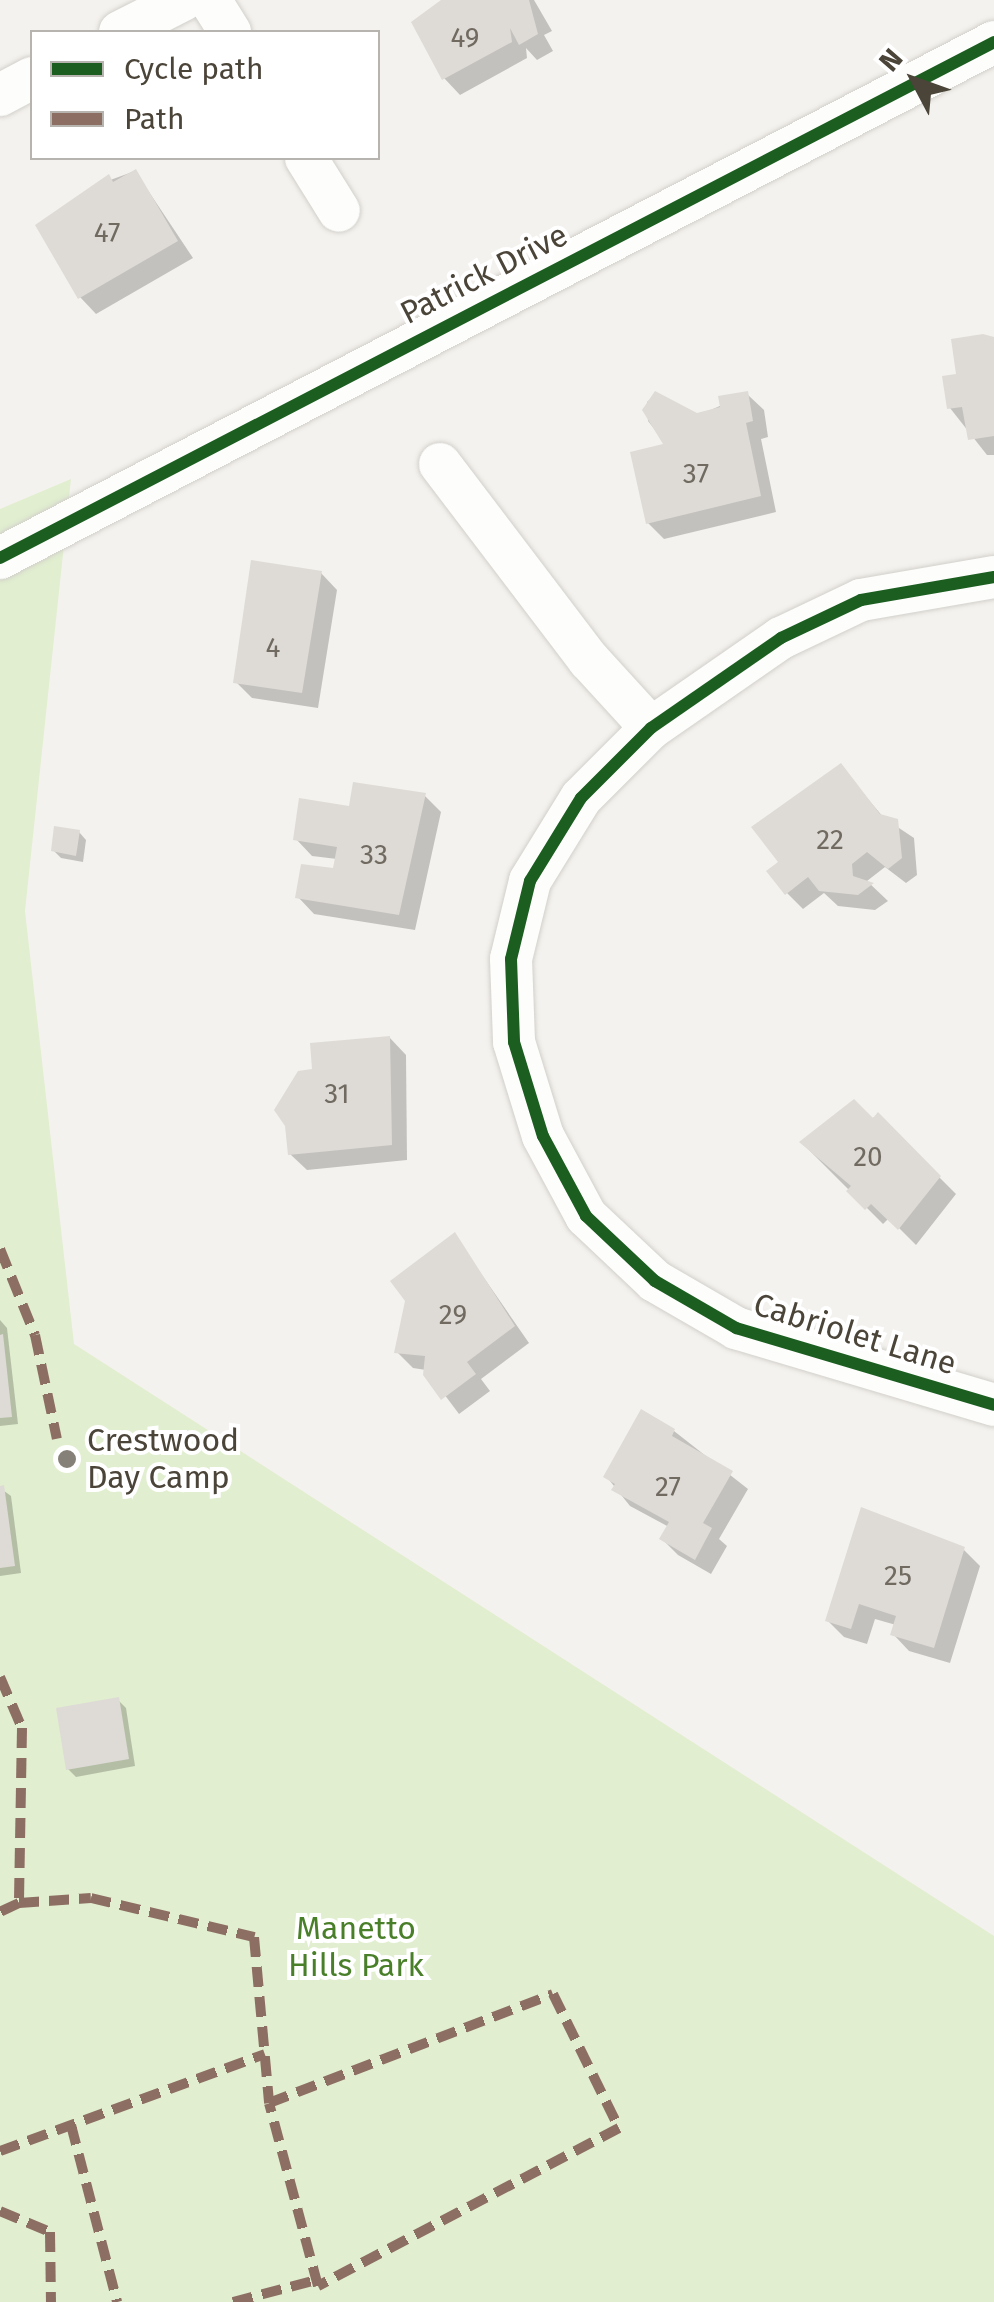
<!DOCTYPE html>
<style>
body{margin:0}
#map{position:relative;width:994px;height:2302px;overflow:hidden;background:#f4f2ee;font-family:"Fira Sans",sans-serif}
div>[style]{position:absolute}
.green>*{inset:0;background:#e1eecf}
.shadow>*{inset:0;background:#0003}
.building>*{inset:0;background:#dedbd6}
.roads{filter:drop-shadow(0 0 2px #d2d0cb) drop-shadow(0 0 2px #d2d0cb)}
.minor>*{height:42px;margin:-21px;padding:0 21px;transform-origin:21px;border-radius:21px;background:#fdfdfc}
.quiet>*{height:10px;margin-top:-5px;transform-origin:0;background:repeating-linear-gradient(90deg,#8d6e63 0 20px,transparent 0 30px)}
.cycleway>*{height:12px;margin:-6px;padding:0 6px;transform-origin:6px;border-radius:6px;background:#1b5e20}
.dots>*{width:28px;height:28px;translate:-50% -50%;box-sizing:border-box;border:5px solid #fff;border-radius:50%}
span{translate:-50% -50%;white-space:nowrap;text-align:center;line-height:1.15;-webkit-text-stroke:8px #fff;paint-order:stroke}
.number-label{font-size:28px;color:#706a61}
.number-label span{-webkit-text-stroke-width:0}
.street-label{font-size:32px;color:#4b4439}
.poi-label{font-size:32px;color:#4b4439}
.left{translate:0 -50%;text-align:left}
.park-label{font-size:32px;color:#4a7f2a}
.legend{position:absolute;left:30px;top:30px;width:350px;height:130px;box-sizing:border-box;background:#fff;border:2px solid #b7b4b0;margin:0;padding:12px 18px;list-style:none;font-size:30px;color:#4b4439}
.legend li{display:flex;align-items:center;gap:20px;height:50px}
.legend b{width:50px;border:2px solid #b7b4b0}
.north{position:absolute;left:864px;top:30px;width:100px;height:100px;-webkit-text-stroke:8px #fff;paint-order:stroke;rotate:311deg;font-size:28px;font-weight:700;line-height:40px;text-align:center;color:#4b4439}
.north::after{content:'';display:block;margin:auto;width:35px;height:45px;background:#4b4439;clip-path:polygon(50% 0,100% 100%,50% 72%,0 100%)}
</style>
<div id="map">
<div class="green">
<i style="clip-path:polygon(71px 479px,25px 911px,74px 1344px,994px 1936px,994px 2302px,0 2302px,0 509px)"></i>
</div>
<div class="shadow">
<i style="clip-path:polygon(449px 0,534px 0,552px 31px,544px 35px,553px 51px,537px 60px,526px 48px,527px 58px,460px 95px,444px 78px)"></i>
<i style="clip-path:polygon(135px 171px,193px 258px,96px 314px,80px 297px,91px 187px)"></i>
<i style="clip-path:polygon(994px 339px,994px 455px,987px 455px,950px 408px,959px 376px)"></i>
<i style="clip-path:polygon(656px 394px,697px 416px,747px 394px,764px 410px,768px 437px,761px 439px,776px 512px,664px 539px,648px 523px,667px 445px,648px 421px,647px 402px)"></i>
<i style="clip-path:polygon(321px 573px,337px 590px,318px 708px,252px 698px,236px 682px)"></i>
<i style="clip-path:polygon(840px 766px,884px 818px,914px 838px,917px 875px,906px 883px,885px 867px,867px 881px,888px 901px,875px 910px,838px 906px,824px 893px,803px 909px,787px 893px,782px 863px)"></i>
<i style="clip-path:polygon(425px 796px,441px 812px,415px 930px,314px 914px,298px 897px,335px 871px,337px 859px,312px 856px,296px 839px,351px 809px)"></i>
<i style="clip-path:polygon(79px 832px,86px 840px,83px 862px,61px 858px,53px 850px)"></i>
<i style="clip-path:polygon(390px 1038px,406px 1055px,407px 1160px,307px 1170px,290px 1154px,315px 1071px)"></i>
<i style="clip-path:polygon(878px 1116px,956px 1194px,916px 1245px,889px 1218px,883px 1224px,802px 1143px)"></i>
<i style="clip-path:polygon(455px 1236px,529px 1343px,481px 1379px,490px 1391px,459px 1414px,426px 1370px,413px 1368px,397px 1352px)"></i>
<i style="clip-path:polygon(0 1320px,7px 1328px,18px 1424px,0 1426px)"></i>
<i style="clip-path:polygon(674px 1431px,748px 1489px,719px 1539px,727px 1546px,711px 1574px,678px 1555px,662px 1539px,669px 1527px,630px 1506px,606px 1476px)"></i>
<i style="clip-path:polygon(0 1488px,11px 1496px,21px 1573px,0 1576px)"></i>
<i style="clip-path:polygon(863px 1510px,964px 1550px,980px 1566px,950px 1663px,909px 1651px,893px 1634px,896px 1625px,875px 1619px,867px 1644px,844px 1637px,828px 1621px)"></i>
<i style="clip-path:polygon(118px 1700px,126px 1708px,135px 1766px,76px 1777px,68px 1769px)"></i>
</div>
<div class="building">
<i style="clip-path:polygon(441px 0,529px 0,538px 34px,519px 45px,510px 28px,512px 42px,442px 80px,411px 22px)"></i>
<i style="clip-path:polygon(136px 169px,178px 241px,78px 299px,35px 225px,109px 174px,113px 182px)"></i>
<i style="clip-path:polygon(983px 334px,994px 337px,994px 436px,968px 440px,962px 407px,947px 409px,942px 376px,956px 374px,951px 339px)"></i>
<i style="clip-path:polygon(655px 391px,697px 413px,720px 407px,718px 396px,748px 391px,753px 421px,746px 423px,761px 496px,646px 524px,630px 452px,663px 444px,642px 410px)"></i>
<i style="clip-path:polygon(251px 560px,322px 571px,302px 693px,233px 683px)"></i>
<i style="clip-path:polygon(841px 763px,880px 814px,898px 819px,902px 858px,888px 869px,867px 852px,852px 864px,853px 876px,874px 883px,858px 895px,819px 891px,808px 877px,785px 895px,766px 871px,778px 862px,751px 827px)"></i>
<i style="clip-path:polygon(353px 782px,426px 793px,399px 915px,295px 898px,301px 864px,333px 868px,337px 847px,293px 840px,299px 798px,349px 806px)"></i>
<i style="clip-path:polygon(54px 826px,80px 830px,76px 856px,51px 851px)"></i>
<i style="clip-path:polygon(390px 1036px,392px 1145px,288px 1155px,285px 1126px,274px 1110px,298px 1071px,312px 1069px,310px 1043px)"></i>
<i style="clip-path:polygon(854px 1099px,873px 1118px,878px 1112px,941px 1176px,898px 1230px,871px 1204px,865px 1210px,846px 1191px,851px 1186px,799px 1142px)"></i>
<i style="clip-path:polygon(455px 1232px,515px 1326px,467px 1362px,476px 1374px,441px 1400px,423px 1375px,425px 1356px,394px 1353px,405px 1301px,390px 1281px)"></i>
<i style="clip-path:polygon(3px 1334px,12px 1417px,0 1418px,0 1335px)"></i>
<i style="clip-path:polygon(641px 1409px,675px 1429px,672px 1436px,733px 1471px,703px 1523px,712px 1528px,695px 1560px,659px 1539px,669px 1522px,611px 1490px,615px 1484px,603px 1477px)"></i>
<i style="clip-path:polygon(4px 1485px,15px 1566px,0 1568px,0 1486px)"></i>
<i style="clip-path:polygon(861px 1507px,965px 1547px,934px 1648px,890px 1635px,896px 1616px,859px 1604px,851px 1629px,825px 1621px)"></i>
<i style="clip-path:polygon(119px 1697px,129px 1759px,66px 1770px,56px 1708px)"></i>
</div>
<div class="roads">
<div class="minor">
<i style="left:210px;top:0;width:38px;rotate:58deg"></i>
<i style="left:120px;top:32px;width:71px;rotate:-26.9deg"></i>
<i style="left:0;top:95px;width:36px;rotate:-28deg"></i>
<i style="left:306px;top:158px;width:62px;rotate:58.1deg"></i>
<i style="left:440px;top:464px;width:246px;rotate:52.8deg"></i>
<i style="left:589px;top:660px;width:92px;rotate:47.6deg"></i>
<i style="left:0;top:558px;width:1120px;rotate:-27.43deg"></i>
<i style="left:994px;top:577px;width:135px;rotate:170.2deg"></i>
<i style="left:861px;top:600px;width:89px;rotate:154.6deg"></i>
<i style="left:781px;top:638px;width:158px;rotate:145.3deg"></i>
<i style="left:651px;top:728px;width:99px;rotate:135deg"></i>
<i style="left:581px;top:798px;width:97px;rotate:121.6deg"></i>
<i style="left:530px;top:881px;width:80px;rotate:103.7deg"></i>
<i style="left:511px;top:959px;width:83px;rotate:87.9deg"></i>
<i style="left:514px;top:1042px;width:98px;rotate:72.9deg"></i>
<i style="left:543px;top:1136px;width:91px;rotate:61.7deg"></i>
<i style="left:586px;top:1216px;width:95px;rotate:43.3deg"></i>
<i style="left:655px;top:1281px;width:94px;rotate:30.1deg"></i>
<i style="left:736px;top:1328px;width:269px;rotate:16.6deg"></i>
</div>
</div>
<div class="quiet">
<i style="left:0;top:1249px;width:93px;rotate:67.9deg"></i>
<i style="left:35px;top:1335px;width:106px;rotate:78.1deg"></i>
<i style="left:0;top:1677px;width:56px;rotate:66.7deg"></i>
<i style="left:22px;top:1728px;width:175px;rotate:91deg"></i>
<i style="left:19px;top:1903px;width:21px;rotate:155deg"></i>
<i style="left:19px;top:1903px;width:72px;rotate:-4deg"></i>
<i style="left:91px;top:1898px;width:168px;rotate:13.5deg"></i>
<i style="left:254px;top:1937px;width:167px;rotate:84.8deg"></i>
<i style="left:269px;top:2103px;width:304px;rotate:-21deg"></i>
<i style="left:553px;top:1994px;width:149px;rotate:63.8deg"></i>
<i style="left:619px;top:2128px;width:340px;rotate:152.3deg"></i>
<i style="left:318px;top:2286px;width:189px;rotate:-105deg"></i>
<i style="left:71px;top:2125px;width:183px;rotate:75.4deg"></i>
<i style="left:0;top:2151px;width:282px;rotate:-20.1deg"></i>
<i style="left:0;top:2211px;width:54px;rotate:22.8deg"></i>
<i style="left:50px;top:2232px;width:70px;rotate:89.2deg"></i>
<i style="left:233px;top:2302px;width:86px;rotate:-14.8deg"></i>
</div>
<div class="cycleway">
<i style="left:0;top:558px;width:1120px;rotate:-27.43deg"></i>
<i style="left:994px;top:577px;width:135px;rotate:170.2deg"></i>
<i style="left:861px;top:600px;width:89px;rotate:154.6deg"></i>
<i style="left:781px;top:638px;width:158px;rotate:145.3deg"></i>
<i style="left:651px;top:728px;width:99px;rotate:135deg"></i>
<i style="left:581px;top:798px;width:97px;rotate:121.6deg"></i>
<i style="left:530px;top:881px;width:80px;rotate:103.7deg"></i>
<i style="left:511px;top:959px;width:83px;rotate:87.9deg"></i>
<i style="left:514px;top:1042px;width:98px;rotate:72.9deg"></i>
<i style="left:543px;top:1136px;width:91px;rotate:61.7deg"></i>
<i style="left:586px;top:1216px;width:95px;rotate:43.3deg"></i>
<i style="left:655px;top:1281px;width:94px;rotate:30.1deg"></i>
<i style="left:736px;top:1328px;width:269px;rotate:16.6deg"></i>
</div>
<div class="dots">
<i style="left:67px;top:1459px;background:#868178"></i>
</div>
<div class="number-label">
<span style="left:465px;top:38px">49</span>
<span style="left:107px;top:233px">47</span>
<span style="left:696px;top:474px">37</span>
<span style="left:273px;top:648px">4</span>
<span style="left:830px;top:840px">22</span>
<span style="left:374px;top:855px">33</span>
<span style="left:337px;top:1094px">31</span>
<span style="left:868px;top:1157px">20</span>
<span style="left:453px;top:1315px">29</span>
<span style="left:668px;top:1487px">27</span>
<span style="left:898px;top:1576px">25</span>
</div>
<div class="street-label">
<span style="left:484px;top:274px;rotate:-27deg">Patrick Drive</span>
<span style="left:855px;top:1334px;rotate:17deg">Cabriolet Lane</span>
</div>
<div class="poi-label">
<span class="left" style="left:87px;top:1459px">Crestwood<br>Day Camp</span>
</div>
<div class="park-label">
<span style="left:356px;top:1947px">Manetto<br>Hills Park</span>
</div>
<ul class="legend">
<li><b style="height:12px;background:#1b5e20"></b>Cycle path</li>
<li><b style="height:12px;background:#8d6e63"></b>Path</li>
</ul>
<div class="north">N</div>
</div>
